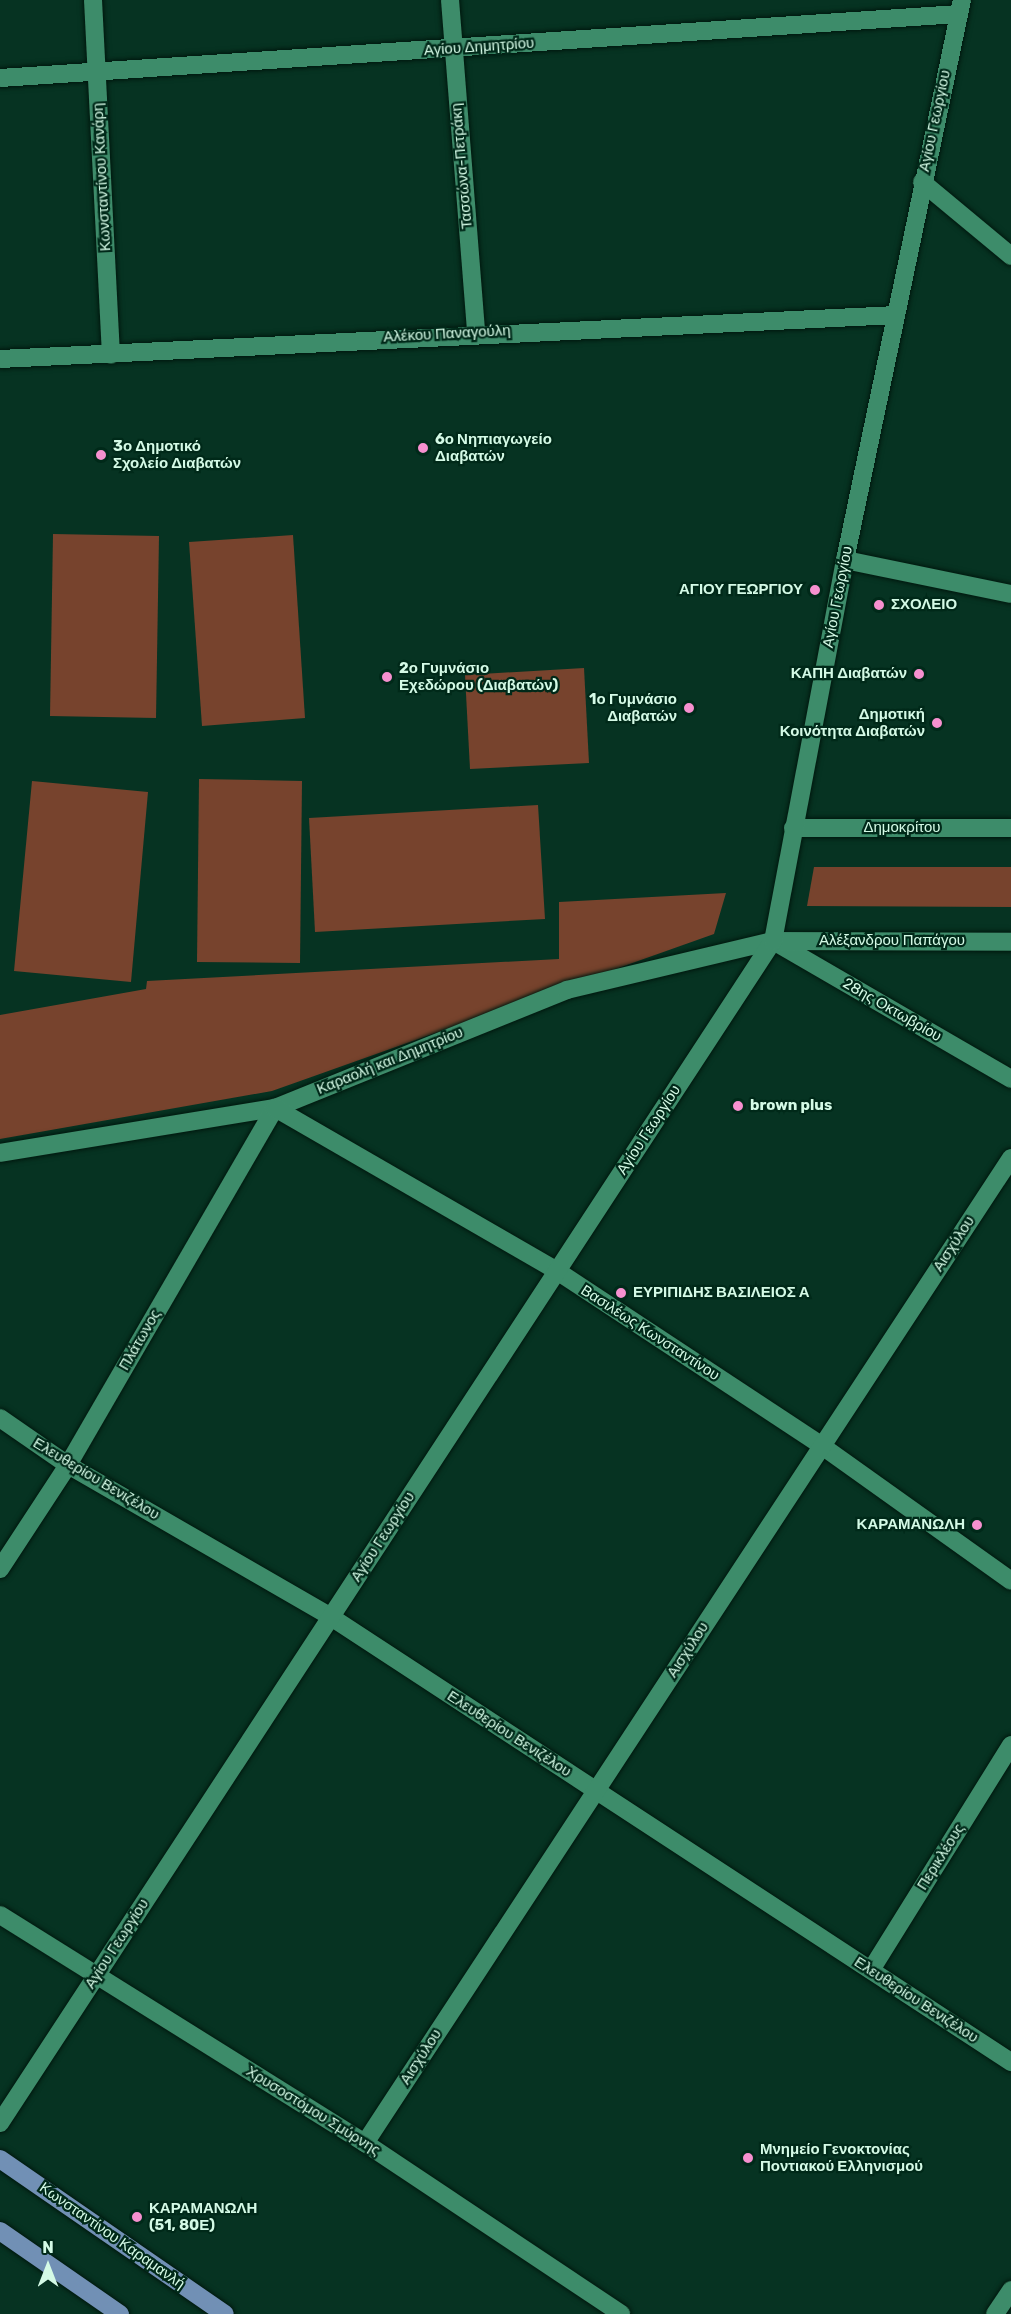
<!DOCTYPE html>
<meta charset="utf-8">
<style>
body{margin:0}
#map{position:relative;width:1011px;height:2314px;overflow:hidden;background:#063322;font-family:Rubik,sans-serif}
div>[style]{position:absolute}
.green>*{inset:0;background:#77432d}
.roads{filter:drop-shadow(0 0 2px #01180e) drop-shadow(0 0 2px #01180e)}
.minor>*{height:18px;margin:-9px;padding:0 9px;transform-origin:9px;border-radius:9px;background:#3d8c6a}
.major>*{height:18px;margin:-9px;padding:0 9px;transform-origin:9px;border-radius:9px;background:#7190b5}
.dots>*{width:16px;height:16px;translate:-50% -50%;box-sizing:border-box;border:3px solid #002919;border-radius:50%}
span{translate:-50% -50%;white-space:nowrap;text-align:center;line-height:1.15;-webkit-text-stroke:4.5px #002919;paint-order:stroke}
.street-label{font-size:15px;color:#d4fae6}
.poi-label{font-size:15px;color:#d4fae6;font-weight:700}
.left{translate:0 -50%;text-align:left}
.right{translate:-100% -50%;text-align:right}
.north{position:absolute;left:18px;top:2236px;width:60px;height:60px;-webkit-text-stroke:4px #002919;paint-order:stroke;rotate:0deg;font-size:16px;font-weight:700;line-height:24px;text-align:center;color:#d4fae6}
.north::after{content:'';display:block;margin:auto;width:21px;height:27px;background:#d4fae6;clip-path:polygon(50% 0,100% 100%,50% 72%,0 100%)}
</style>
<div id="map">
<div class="green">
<i style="clip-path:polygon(53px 534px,159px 536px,156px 718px,50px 716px)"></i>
<i style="clip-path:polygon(293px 535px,305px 718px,202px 726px,189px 542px)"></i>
<i style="clip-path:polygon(584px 668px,589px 763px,470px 769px,465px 675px)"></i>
<i style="clip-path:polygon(199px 779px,302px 781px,300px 963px,197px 962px)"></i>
<i style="clip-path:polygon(32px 781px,148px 792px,131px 982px,14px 971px)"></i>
<i style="clip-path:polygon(538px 805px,545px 919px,315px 932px,309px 818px)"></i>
<i style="clip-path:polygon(814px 867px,1011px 867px,1011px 907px,807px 906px)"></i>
<i style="clip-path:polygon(726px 893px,714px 934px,272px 1091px,0 1139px,0 1015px,146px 989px,147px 981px,559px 959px,559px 902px)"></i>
</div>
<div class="roads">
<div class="minor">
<i style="left:93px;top:0;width:355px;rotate:87.1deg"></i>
<i style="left:450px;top:0;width:333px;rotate:85.5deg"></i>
<i style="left:0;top:78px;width:960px;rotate:-3.82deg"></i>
<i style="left:922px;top:182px;width:116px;rotate:39.7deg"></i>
<i style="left:0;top:359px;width:896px;rotate:-2.81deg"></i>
<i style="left:845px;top:560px;width:169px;rotate:11.6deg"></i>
<i style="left:793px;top:828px;width:218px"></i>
<i style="left:775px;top:942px;width:273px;rotate:30.1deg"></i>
<i style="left:0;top:1153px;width:279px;rotate:-9.3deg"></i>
<i style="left:275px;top:1108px;width:315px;rotate:-22deg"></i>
<i style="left:567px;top:990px;width:212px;rotate:-13.4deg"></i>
<i style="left:773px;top:941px;width:238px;rotate:0.2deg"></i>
<i style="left:0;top:1418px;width:83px;rotate:34.7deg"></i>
<i style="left:68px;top:1465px;width:304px;rotate:30deg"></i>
<i style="left:331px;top:1617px;width:813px;rotate:33.2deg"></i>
<i style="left:0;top:1569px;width:124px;rotate:-56.8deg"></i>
<i style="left:68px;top:1465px;width:413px;rotate:-59.9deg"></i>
<i style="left:275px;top:1108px;width:326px;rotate:30deg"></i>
<i style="left:557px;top:1271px;width:318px;rotate:33.4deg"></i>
<i style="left:822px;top:1446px;width:232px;rotate:35.5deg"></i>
<i style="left:0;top:1915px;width:430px;rotate:32deg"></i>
<i style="left:365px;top:2143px;width:308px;rotate:33.7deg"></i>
<i style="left:871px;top:1970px;width:265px;rotate:-58.1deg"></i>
<i style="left:0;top:2123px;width:1412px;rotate:-56.82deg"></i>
<i style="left:773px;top:941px;width:388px;rotate:-79.3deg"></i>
<i style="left:845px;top:560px;width:572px;rotate:-78.2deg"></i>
<i style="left:365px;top:2143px;width:1178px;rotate:-56.74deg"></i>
<i style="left:995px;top:2314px;width:29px;rotate:-56deg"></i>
</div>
<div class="major">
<i style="left:0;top:2159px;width:273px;rotate:34.6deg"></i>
<i style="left:0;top:2231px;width:146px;rotate:34.7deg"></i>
</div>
</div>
<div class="dots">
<i style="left:423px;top:448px;background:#f690cf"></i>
<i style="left:101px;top:455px;background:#f690cf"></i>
<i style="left:815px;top:590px;background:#f690cf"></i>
<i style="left:879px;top:605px;background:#f690cf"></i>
<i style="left:919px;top:674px;background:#f690cf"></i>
<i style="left:387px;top:677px;background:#f690cf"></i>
<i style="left:689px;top:708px;background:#f690cf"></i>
<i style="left:937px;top:723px;background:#f690cf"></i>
<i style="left:738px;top:1106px;background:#f690cf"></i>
<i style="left:621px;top:1293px;background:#f690cf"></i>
<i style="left:977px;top:1525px;background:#f690cf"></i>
<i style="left:748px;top:2158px;background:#f690cf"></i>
<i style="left:137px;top:2217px;background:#f690cf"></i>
</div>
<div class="street-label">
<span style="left:479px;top:47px;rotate:-4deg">Αγίου Δημητρίου</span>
<span style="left:935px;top:121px;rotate:-78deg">Αγίου Γεωργίου</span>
<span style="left:462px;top:166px;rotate:-95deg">Τασσώνα-Πετράκη</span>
<span style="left:102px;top:177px;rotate:-93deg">Κωνσταντίνου Κανάρη</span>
<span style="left:447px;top:334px;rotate:-3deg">Αλέκου Παναγούλη</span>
<span style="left:838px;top:597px;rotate:-79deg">Αγίου Γεωργίου</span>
<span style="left:902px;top:828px">Δημοκρίτου</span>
<span style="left:892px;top:941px">Αλέξανδρου Παπάγου</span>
<span style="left:892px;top:1010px;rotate:30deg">28ης Οκτωβρίου</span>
<span style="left:390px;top:1061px;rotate:-22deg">Καραολή και Δημητρίου</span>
<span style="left:649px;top:1130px;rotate:-57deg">Αγίου Γεωργίου</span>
<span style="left:954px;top:1244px;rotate:-57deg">Αισχύλου</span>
<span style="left:650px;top:1333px;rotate:33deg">Βασιλέως Κωνσταντίνου</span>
<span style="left:140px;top:1340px;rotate:-60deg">Πλάτωνος</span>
<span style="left:96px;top:1479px;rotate:31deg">Ελευθερίου Βενιζέλου</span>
<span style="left:383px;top:1537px;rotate:-57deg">Αγίου Γεωργίου</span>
<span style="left:688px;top:1650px;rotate:-57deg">Αισχύλου</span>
<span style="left:509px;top:1734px;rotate:33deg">Ελευθερίου Βενιζέλου</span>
<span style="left:941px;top:1857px;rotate:-58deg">Περικλέους</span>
<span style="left:117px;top:1944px;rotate:-57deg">Αγίου Γεωργίου</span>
<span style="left:916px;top:2000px;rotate:33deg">Ελευθερίου Βενιζέλου</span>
<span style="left:421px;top:2057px;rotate:-57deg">Αισχύλου</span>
<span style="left:313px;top:2111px;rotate:32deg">Χρυσοστόμου Σμύρνης</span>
<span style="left:112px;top:2236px;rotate:35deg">Κωνσταντίνου Καραμανλή</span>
</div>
<div class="poi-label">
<span class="left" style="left:435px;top:448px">6ο Νηπιαγωγείο<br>Διαβατών</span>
<span class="left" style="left:113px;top:455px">3ο Δημοτικό<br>Σχολείο Διαβατών</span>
<span class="right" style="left:803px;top:590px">ΑΓΙΟΥ ΓΕΩΡΓΙΟΥ</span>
<span class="left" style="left:891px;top:605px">ΣΧΟΛΕΙΟ</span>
<span class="left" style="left:399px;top:677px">2ο Γυμνάσιο<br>Εχεδώρου (Διαβατών)</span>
<span class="right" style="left:907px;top:674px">ΚΑΠΗ Διαβατών</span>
<span class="right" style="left:677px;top:708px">1ο Γυμνάσιο<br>Διαβατών</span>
<span class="right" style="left:925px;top:723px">Δημοτική<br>Κοινότητα Διαβατών</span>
<span class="left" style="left:750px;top:1106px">brown plus</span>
<span class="left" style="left:633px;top:1293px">ΕΥΡΙΠΙΔΗΣ ΒΑΣΙΛΕΙΟΣ Α</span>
<span class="right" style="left:965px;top:1525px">ΚΑΡΑΜΑΝΩΛΗ</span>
<span class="left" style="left:760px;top:2158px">Μνημείο Γενοκτονίας<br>Ποντιακού Ελληνισμού</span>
<span class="left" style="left:149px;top:2217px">ΚΑΡΑΜΑΝΩΛΗ<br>(51, 80Ε)</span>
</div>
<div class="north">N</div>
</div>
